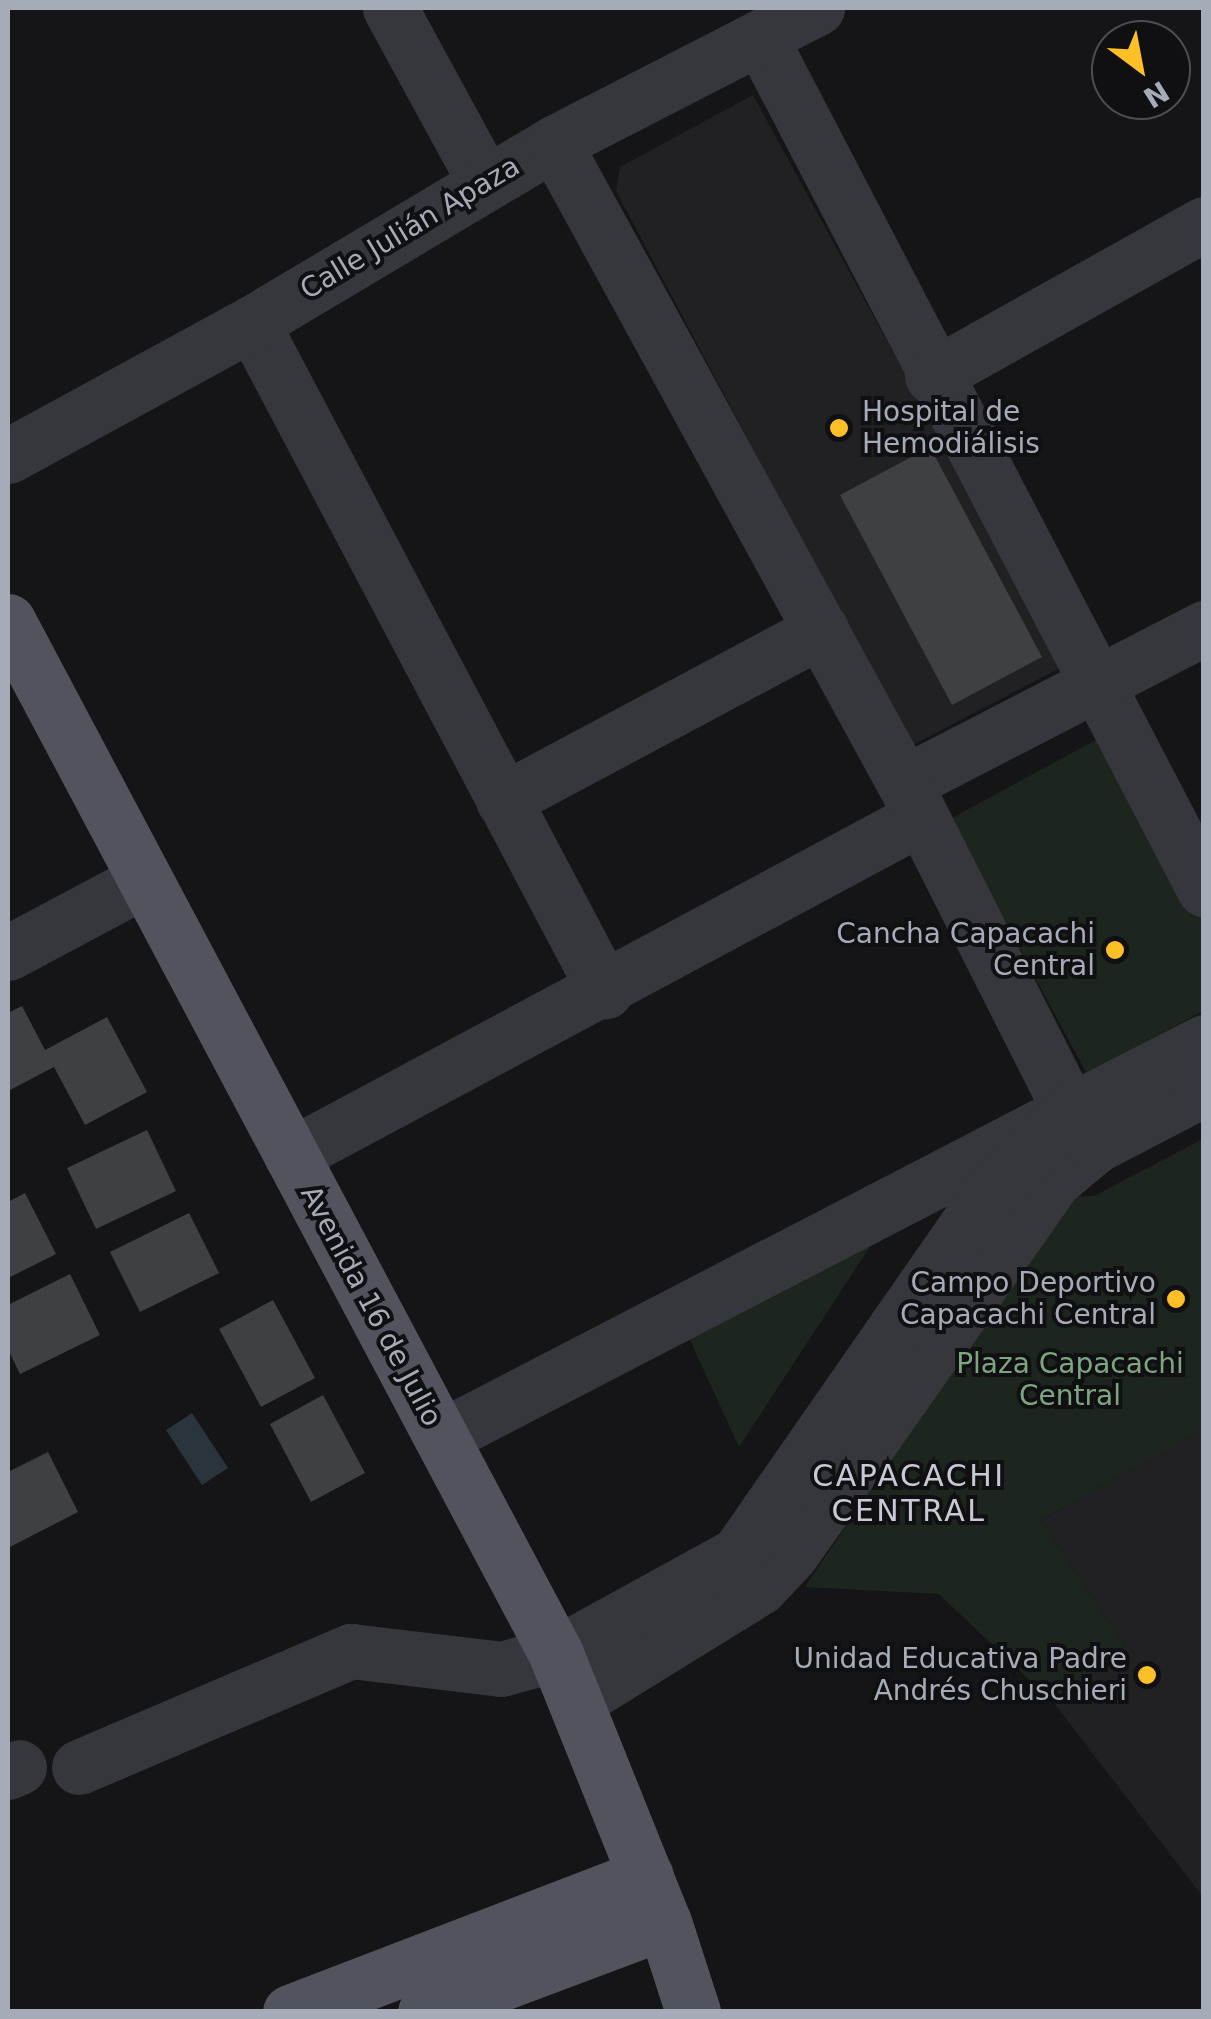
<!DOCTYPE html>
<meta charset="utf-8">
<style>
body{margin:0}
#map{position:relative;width:1211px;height:2019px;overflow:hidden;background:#151517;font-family:"DejaVu Sans",sans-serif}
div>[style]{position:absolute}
.built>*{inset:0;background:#212124}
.green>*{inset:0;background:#1d261e}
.water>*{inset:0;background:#2a343c}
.building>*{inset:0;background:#3f4044}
.minor>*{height:55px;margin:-27.5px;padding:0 27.5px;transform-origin:27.5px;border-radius:27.5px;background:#36373d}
.major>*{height:55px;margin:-27.5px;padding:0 27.5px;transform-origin:27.5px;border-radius:27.5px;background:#52535c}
.dots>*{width:28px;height:28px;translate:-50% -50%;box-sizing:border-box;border:5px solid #101012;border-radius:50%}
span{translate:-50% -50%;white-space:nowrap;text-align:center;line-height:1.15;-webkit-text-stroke:8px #101012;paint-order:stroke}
.street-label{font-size:28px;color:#a6abb8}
.poi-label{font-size:28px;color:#a6abb8}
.left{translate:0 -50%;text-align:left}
.right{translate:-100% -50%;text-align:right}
.park-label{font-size:28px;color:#7ca580}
.neighbourhood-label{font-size:30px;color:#c7cad4;letter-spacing:2.5px}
.frame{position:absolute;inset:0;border:10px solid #a6abb8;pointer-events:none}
.north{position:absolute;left:1091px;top:20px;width:100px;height:100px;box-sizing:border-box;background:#101012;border:2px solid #4c4e54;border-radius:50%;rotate:148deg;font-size:28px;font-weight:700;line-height:40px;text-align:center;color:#a6abb8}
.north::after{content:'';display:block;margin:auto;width:35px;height:45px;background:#ffbf26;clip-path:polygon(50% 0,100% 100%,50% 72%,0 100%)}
</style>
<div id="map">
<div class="built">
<i style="clip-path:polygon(753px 95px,1064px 666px,911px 746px,616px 191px,620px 167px)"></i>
<i style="clip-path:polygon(1203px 1431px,1203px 1897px,1054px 1703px,1125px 1646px,1041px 1520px)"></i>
</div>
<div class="green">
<i style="clip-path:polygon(1105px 735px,1203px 919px,1203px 1011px,1087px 1074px,950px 819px)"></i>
<i style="clip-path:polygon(1203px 1139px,1203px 1431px,1041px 1520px,1125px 1646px,1054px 1703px,939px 1594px,805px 1587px,1066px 1197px,1094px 1196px)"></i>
<i style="clip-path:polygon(912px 1182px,739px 1447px,673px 1303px)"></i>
</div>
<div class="water">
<i style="clip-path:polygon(192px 1413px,228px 1468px,202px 1485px,166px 1430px)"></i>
</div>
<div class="building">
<i style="clip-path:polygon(930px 447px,1042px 657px,952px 705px,840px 495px)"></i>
<i style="clip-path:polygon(22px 1006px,45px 1050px,107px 1017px,147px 1092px,85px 1125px,54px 1067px,8px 1091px,8px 1013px)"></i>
<i style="clip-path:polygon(147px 1130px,176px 1191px,96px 1229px,67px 1168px)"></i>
<i style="clip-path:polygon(25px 1193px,56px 1254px,8px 1278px,8px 1202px)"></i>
<i style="clip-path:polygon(189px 1213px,219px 1273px,140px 1312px,110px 1252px)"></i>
<i style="clip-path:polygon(70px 1274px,100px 1335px,20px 1374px,8px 1349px,8px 1305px)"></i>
<i style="clip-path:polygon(273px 1300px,315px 1378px,261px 1407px,219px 1329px)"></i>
<i style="clip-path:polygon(323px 1395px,365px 1473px,311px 1502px,270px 1424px)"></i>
<i style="clip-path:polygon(48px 1452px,78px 1512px,8px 1548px,8px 1472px)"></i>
</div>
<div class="minor">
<i style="left:390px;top:8px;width:198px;rotate:61.4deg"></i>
<i style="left:760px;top:37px;width:961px;rotate:62.47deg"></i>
<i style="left:252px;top:323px;width:756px;rotate:62.15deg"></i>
<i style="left:932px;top:376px;width:312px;rotate:-29.2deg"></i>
<i style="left:8px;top:456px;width:278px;rotate:-28.6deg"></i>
<i style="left:252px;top:323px;width:352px;rotate:-30.8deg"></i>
<i style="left:554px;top:143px;width:296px;rotate:-27.2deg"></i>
<i style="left:904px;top:783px;width:338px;rotate:-27.3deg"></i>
<i style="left:503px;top:800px;width:361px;rotate:-28.1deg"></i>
<i style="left:8px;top:953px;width:155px;rotate:-28.1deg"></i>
<i style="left:291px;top:1155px;width:714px;rotate:-28.18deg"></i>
<i style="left:441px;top:1437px;width:708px;rotate:-27.4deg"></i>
<i style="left:1070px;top:1111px;width:368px;rotate:-116.8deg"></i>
<i style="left:904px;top:783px;width:729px;rotate:-118.67deg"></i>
<i style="left:577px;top:1700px;width:215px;rotate:-31.7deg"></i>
<i style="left:760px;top:1587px;width:45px;rotate:-46.8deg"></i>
<i style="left:791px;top:1554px;width:459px;rotate:-54.9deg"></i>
<i style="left:1055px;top:1179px;width:53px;rotate:-39.7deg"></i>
<i style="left:1096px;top:1145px;width:122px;rotate:-27.4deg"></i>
<i style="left:79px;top:1767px;width:296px;rotate:-23.1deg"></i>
<i style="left:351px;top:1651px;width:151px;rotate:6.8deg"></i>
<i style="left:501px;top:1669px;width:57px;rotate:-15.3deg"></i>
<i style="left:556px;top:1654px;width:208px;rotate:-28.8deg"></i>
<i style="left:738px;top:1554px;width:441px;rotate:-55.2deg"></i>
<i style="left:990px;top:1192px;width:114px;rotate:-45.4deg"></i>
<i style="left:1070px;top:1111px;width:151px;rotate:-27.2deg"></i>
<i style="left:8px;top:1772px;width:12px;rotate:-24deg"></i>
</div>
<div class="major">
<i style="left:8px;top:621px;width:1169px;rotate:62.05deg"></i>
<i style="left:556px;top:1654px;width:289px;rotate:68.1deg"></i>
<i style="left:664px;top:1922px;width:95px;rotate:72.1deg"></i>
<i style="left:290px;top:2012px;width:381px;rotate:-21deg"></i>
<i style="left:425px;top:2012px;width:255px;rotate:-20.6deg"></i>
</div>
<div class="dots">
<i style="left:839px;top:428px;background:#ffbf26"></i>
<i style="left:1115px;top:950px;background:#ffbf26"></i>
<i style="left:1176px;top:1299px;background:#ffbf26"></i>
<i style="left:1147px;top:1675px;background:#ffbf26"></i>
</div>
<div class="street-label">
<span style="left:410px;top:228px;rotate:-31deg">Calle Julián Apaza</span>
<span style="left:371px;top:1306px;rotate:62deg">Avenida 16 de Julio</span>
</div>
<div class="poi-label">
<span class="left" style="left:862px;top:428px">Hospital de<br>Hemodiálisis</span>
<span class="right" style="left:1095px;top:950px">Cancha Capacachi<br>Central</span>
<span class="right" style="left:1156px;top:1299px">Campo Deportivo<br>Capacachi Central</span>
<span class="right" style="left:1127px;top:1675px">Unidad Educativa Padre<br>Andrés Chuschieri</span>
</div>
<div class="park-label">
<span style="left:1070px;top:1380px">Plaza Capacachi<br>Central</span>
</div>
<div class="neighbourhood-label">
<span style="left:909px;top:1493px">CAPACACHI<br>CENTRAL</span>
</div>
<div class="frame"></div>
<div class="north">N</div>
</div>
